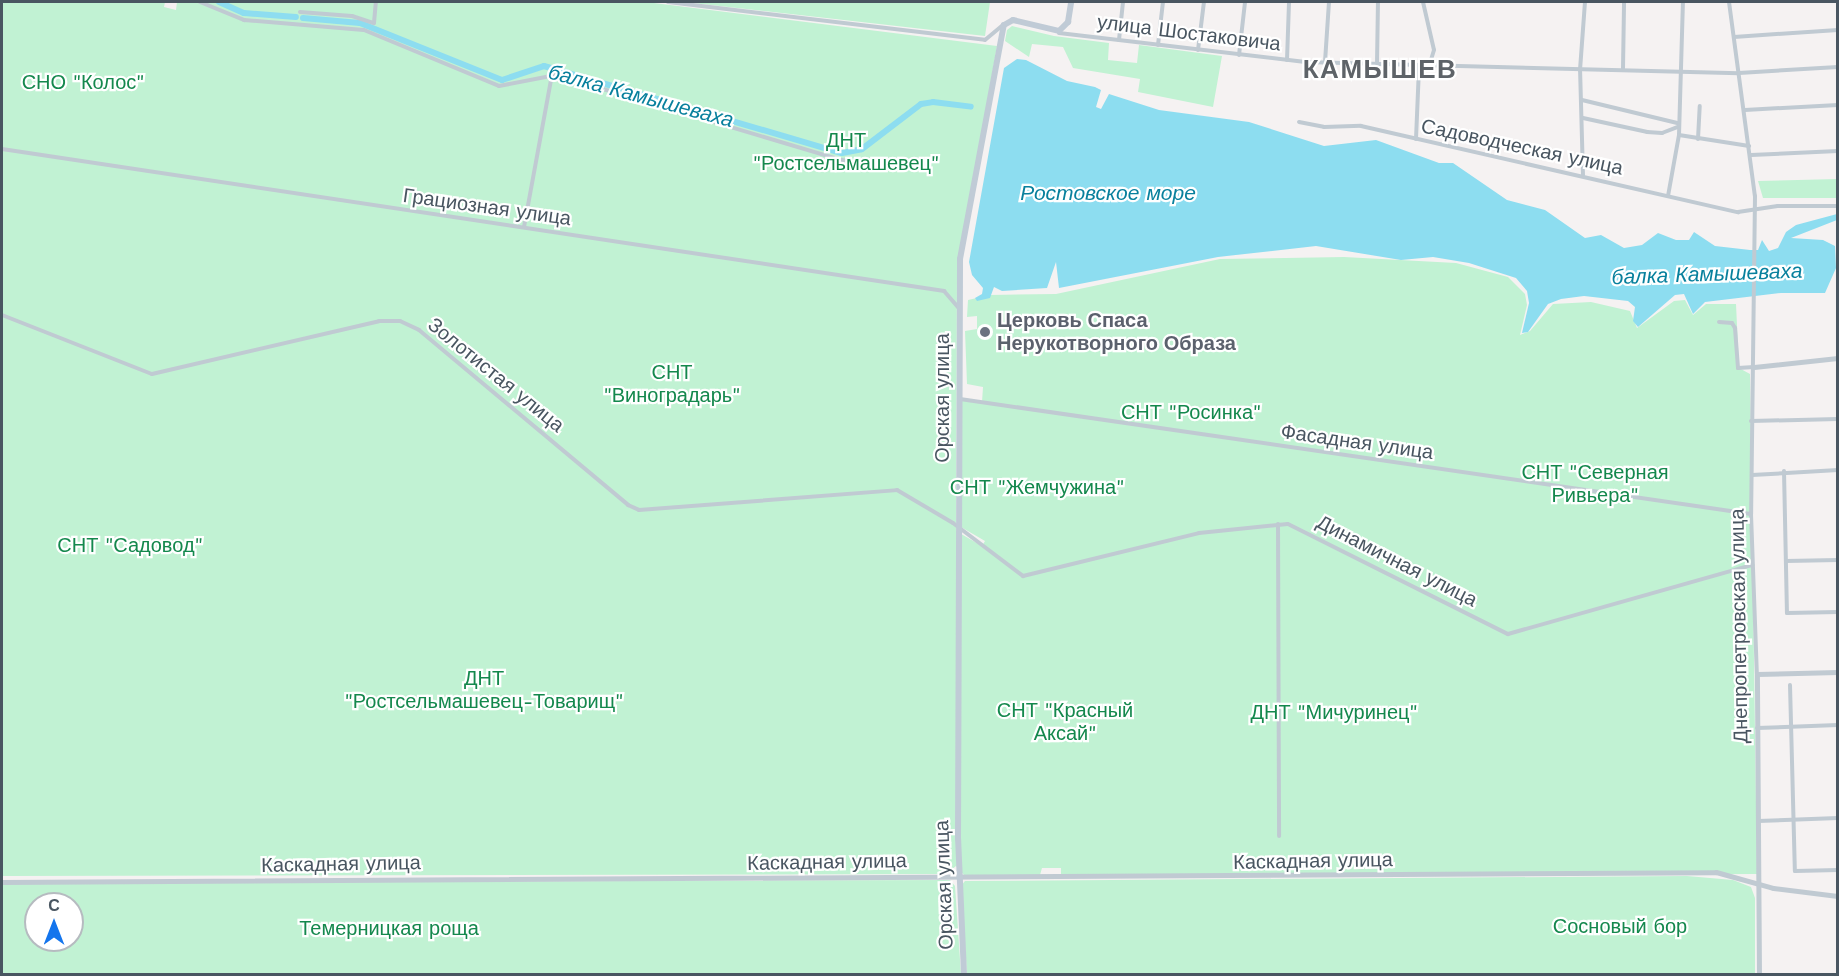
<!DOCTYPE html>
<meta charset="utf-8">
<style>
body{margin:0}
#map{position:relative;width:1839px;height:976px;overflow:hidden;background:#f5f2f2;font-family:"Work Sans",sans-serif}
div>[style]{position:absolute}
.green>*{inset:0;background:#c1f2d3}
.water>*{inset:0;background:#8dddf0}
.river>*{height:6px;margin:-3px;padding:0 3px;transform-origin:3px;border-radius:3px;background:#8dddf0}
.minor>*{height:4px;margin:-2px;padding:0 2px;transform-origin:2px;border-radius:2px;background:#c0cad2}
.tertiary>*{height:5px;margin:-2.5px;padding:0 2.5px;transform-origin:2.5px;border-radius:2.5px;background:#c0cad2}
.secondary>*{height:6px;margin:-3px;padding:0 3px;transform-origin:3px;border-radius:3px;background:#c0cbd6}
.dots>*{width:16px;height:16px;translate:-50% -50%;box-sizing:border-box;border:3px solid #fff;border-radius:50%}
span{translate:-50% -50%;white-space:nowrap;text-align:center;line-height:1.15;-webkit-text-stroke:4.5px #fff;paint-order:stroke}
.street-label{font-size:20px;color:#495661}
.park-label{font-size:20px;color:#14884d}
.worship-label{font-size:20px;color:#5b616d;font-weight:700}
.left{translate:0 -50%;text-align:left}
.water-label{font-size:21px;color:#08809d;font-style:italic}
.district-label{font-size:26px;color:#5e6368;font-weight:700;letter-spacing:1.5px}
.frame{position:absolute;inset:0;border:3px solid #495661;pointer-events:none}
.north{position:absolute;left:24px;top:892px;width:60px;height:60px;box-sizing:border-box;background:#fff;border:2px solid #b6bbc0;border-radius:50%;rotate:0deg;font-size:16px;font-weight:700;line-height:24px;text-align:center;color:#495661}
.north::after{content:'';display:block;margin:auto;width:21px;height:27px;background:#1475ed;clip-path:polygon(50% 0,100% 100%,50% 72%,0 100%)}
</style>
<div id="map">
<div class="green">
<i style="clip-path:polygon(2px 2px,165px 2px,164px 7px,176px 10px,177px 2px,646px 2px,997px 46px,957px 273px,956px 531px,982px 546px,985px 541px,961px 527px,961px 399px,982px 402px,983px 387px,967px 384px,965px 331px,977px 329px,977px 316px,967px 317px,968px 300px,990px 295px,1056px 294px,1220px 259px,1344px 257px,1456px 263px,1508px 277px,1525px 294px,1527px 305px,1520px 335px,1530px 331px,1553px 304px,1591px 302px,1630px 311px,1637px 328px,1674px 301px,1685px 300px,1693px 315px,1706px 304px,1736px 304px,1739px 368px,1750px 374px,1757px 874px,1061px 876px,1061px 868px,1042px 868px,1040px 875px,964px 875px,956px 866px,946px 874px,2px 876px)"></i>
<i style="clip-path:polygon(684px 2px,990px 2px,985px 36px)"></i>
<i style="clip-path:polygon(1012px 26px,1054px 36px,1109px 43px,1108px 60px,1137px 63px,1139px 45px,1222px 56px,1213px 107px,1138px 92px,1140px 79px,1073px 68px,1063px 47px,1032px 44px,1029px 57px,1005px 41px,1007px 30px)"></i>
<i style="clip-path:polygon(1837px 179px,1837px 198px,1763px 198px,1758px 181px)"></i>
<i style="clip-path:polygon(1687px 876px,1733px 880px,1751px 887px,1755px 898px,1755px 974px,967px 974px,961px 886px,965px 881px)"></i>
<i style="clip-path:polygon(evenodd,950px 880px,955px 886px,961px 974px,2px 974px,2px 883px,950px 880px,36px 904px,72px 904px,72px 940px,36px 940px,36px 904px)"></i>
</div>
<div class="water">
<i style="clip-path:polygon(1017px 59px,1026px 60px,1067px 81px,1095px 87px,1101px 90px,1096px 107px,1101px 109px,1109px 94px,1159px 110px,1249px 122px,1324px 146px,1376px 140px,1439px 163px,1453px 163px,1507px 200px,1545px 210px,1585px 238px,1601px 235px,1624px 248px,1642px 245px,1658px 233px,1676px 240px,1689px 240px,1694px 232px,1715px 246px,1750px 250px,1758px 250px,1762px 240px,1769px 251px,1778px 248px,1786px 232px,1796px 225px,1837px 214px,1837px 220px,1791px 238px,1823px 240px,1835px 246px,1836px 268px,1825px 293px,1781px 293px,1705px 302px,1693px 314px,1684px 294px,1675px 295px,1638px 327px,1633px 321px,1635px 307px,1628px 301px,1584px 296px,1561px 299px,1548px 304px,1528px 332px,1522px 333px,1529px 303px,1527px 291px,1516px 278px,1469px 263px,1433px 257px,1401px 260px,1316px 246px,1218px 257px,1059px 288px,1056px 262px,1047px 288px,1002px 291px,994px 287px,990px 298px,977px 301px,975px 298px,982px 294px,983px 288px,972px 275px,969px 262px,1004px 68px)"></i>
</div>
<div class="river">
<i style="left:219px;top:2px;width:27px;rotate:24deg"></i>
<i style="left:244px;top:13px;width:52px;rotate:4.4deg"></i>
<i style="left:303px;top:18px;width:57px;rotate:5deg"></i>
<i style="left:360px;top:23px;width:153px;rotate:21.9deg"></i>
<i style="left:502px;top:80px;width:44px;rotate:-18.4deg"></i>
<i style="left:544px;top:66px;width:310px;rotate:16.3deg"></i>
<i style="left:842px;top:153px;width:20px;rotate:-11deg"></i>
<i style="left:862px;top:149px;width:74px;rotate:-37.3deg"></i>
<i style="left:921px;top:104px;width:12px;rotate:-9deg"></i>
<i style="left:933px;top:102px;width:38px;rotate:7deg"></i>
</div>
<div class="minor">
<i style="left:200px;top:2px;width:48px;rotate:22.2deg"></i>
<i style="left:244px;top:20px;width:120px;rotate:4.8deg"></i>
<i style="left:364px;top:30px;width:146px;rotate:22.5deg"></i>
<i style="left:499px;top:86px;width:58px;rotate:-10.9deg"></i>
<i style="left:556px;top:75px;width:298px;rotate:16.6deg"></i>
<i style="left:842px;top:160px;width:62px;rotate:9.3deg"></i>
<i style="left:668px;top:2px;width:319px;rotate:6.8deg"></i>
<i style="left:985px;top:40px;width:23px;rotate:-40deg"></i>
<i style="left:1423px;top:2px;width:49px;rotate:77.1deg"></i>
<i style="left:1434px;top:50px;width:17px;rotate:107deg"></i>
<i style="left:1729px;top:2px;width:196px;rotate:82.4deg"></i>
<i style="left:1755px;top:196px;width:318px;rotate:90.7deg"></i>
<i style="left:1751px;top:514px;width:160px;rotate:87.9deg"></i>
<i style="left:300px;top:12px;width:52px;rotate:4.4deg"></i>
<i style="left:352px;top:16px;width:23px;rotate:18deg"></i>
<i style="left:374px;top:23px;width:21px;rotate:-85deg"></i>
<i style="left:1059px;top:33px;width:248px;rotate:6.7deg"></i>
<i style="left:1305px;top:62px;width:434px;rotate:1.5deg"></i>
<i style="left:1739px;top:73px;width:99px;rotate:-3.5deg"></i>
<i style="left:1734px;top:37px;width:104px;rotate:-3.9deg"></i>
<i style="left:1119px;top:40px;width:38px;rotate:-84deg"></i>
<i style="left:1158px;top:45px;width:43px;rotate:-83.4deg"></i>
<i style="left:1198px;top:50px;width:48px;rotate:-82.9deg"></i>
<i style="left:1239px;top:55px;width:53px;rotate:-83.5deg"></i>
<i style="left:1287px;top:60px;width:58px;rotate:-88deg"></i>
<i style="left:1325px;top:62px;width:60px;rotate:-86.2deg"></i>
<i style="left:1377px;top:64px;width:62px;rotate:-89.1deg"></i>
<i style="left:1623px;top:69px;width:67px;rotate:-89.1deg"></i>
<i style="left:1582px;top:100px;width:98px;rotate:13.6deg"></i>
<i style="left:1745px;top:110px;width:93px;rotate:-3.1deg"></i>
<i style="left:1583px;top:118px;width:66px;rotate:12.3deg"></i>
<i style="left:1647px;top:132px;width:15px;rotate:4deg"></i>
<i style="left:1662px;top:133px;width:17px;rotate:-21deg"></i>
<i style="left:1299px;top:122px;width:25px;rotate:11deg"></i>
<i style="left:1324px;top:127px;width:37px;rotate:-2deg"></i>
<i style="left:1361px;top:126px;width:387px;rotate:12.9deg"></i>
<i style="left:1738px;top:212px;width:40px;rotate:-8.5deg"></i>
<i style="left:1778px;top:206px;width:60px"></i>
<i style="left:1679px;top:135px;width:71px;rotate:8.9deg"></i>
<i style="left:1416px;top:139px;width:73px;rotate:-87.6deg"></i>
<i style="left:1698px;top:139px;width:33px;rotate:-87deg"></i>
<i style="left:2px;top:149px;width:953px;rotate:8.57deg"></i>
<i style="left:944px;top:291px;width:23px;rotate:49deg"></i>
<i style="left:1751px;top:155px;width:87px;rotate:-2.6deg"></i>
<i style="left:1583px;top:175px;width:105px;rotate:-91.6deg"></i>
<i style="left:1580px;top:70px;width:68px;rotate:-85.8deg"></i>
<i style="left:1668px;top:196px;width:62px;rotate:-79.8deg"></i>
<i style="left:1679px;top:135px;width:133px;rotate:-88.3deg"></i>
<i style="left:524px;top:227px;width:155px;rotate:-79.6deg"></i>
<i style="left:2px;top:315px;width:161px;rotate:21.5deg"></i>
<i style="left:152px;top:374px;width:233px;rotate:-13.1deg"></i>
<i style="left:379px;top:321px;width:21px"></i>
<i style="left:400px;top:321px;width:21px;rotate:25deg"></i>
<i style="left:419px;top:330px;width:273px;rotate:39.9deg"></i>
<i style="left:628px;top:505px;width:12px;rotate:24deg"></i>
<i style="left:639px;top:510px;width:259px;rotate:-4.4deg"></i>
<i style="left:897px;top:490px;width:65px;rotate:30.5deg"></i>
<i style="left:953px;top:523px;width:88px;rotate:37.1deg"></i>
<i style="left:1023px;top:576px;width:181px;rotate:-13.7deg"></i>
<i style="left:1199px;top:533px;width:89px;rotate:-5.8deg"></i>
<i style="left:1288px;top:524px;width:246px;rotate:26.6deg"></i>
<i style="left:1508px;top:634px;width:254px;rotate:-15.8deg"></i>
<i style="left:1719px;top:322px;width:13px;rotate:4deg"></i>
<i style="left:1732px;top:323px;width:6px;rotate:59deg"></i>
<i style="left:1735px;top:328px;width:40px;rotate:85.7deg"></i>
<i style="left:1738px;top:368px;width:16px;rotate:-4deg"></i>
<i style="left:960px;top:399px;width:799px;rotate:8.27deg"></i>
<i style="left:1751px;top:421px;width:87px;rotate:-1.3deg"></i>
<i style="left:1784px;top:471px;width:142px;rotate:88.8deg"></i>
<i style="left:1787px;top:613px;width:51px;rotate:-1.1deg"></i>
<i style="left:1752px;top:475px;width:86px;rotate:-3.3deg"></i>
<i style="left:1278px;top:524px;width:312px;rotate:89.8deg"></i>
<i style="left:1786px;top:561px;width:52px;rotate:-1.1deg"></i>
<i style="left:1790px;top:685px;width:186px;rotate:88.5deg"></i>
<i style="left:1795px;top:871px;width:43px;rotate:-1.3deg"></i>
<i style="left:1757px;top:728px;width:81px;rotate:-2.1deg"></i>
<i style="left:1758px;top:821px;width:80px;rotate:-2.1deg"></i>
</div>
<div class="tertiary">
<i style="left:1754px;top:367px;width:84px;rotate:-6.1deg"></i>
<i style="left:2px;top:882px;width:1714px;rotate:-0.33deg"></i>
<i style="left:1716px;top:872px;width:59px;rotate:15.7deg"></i>
<i style="left:1773px;top:888px;width:65px;rotate:7deg"></i>
<i style="left:1759px;top:974px;width:300px;rotate:-90.4deg"></i>
<i style="left:1757px;top:674px;width:81px;rotate:-1.4deg"></i>
</div>
<div class="secondary">
<i style="left:964px;top:974px;width:135px;rotate:-92.5deg"></i>
<i style="left:958px;top:839px;width:580px;rotate:-89.8deg"></i>
<i style="left:960px;top:259px;width:238px;rotate:-79.4deg"></i>
<i style="left:1004px;top:25px;width:10px;rotate:-29deg"></i>
<i style="left:1013px;top:20px;width:47px;rotate:13.4deg"></i>
<i style="left:1059px;top:31px;width:13px;rotate:-45deg"></i>
<i style="left:1068px;top:22px;width:20px;rotate:-81deg"></i>
</div>
<div class="dots">
<i style="left:985px;top:332px;background:#6b7280"></i>
</div>
<div class="street-label">
<span style="left:1189px;top:33px;rotate:7deg">улица Шостаковича</span>
<span style="left:1522px;top:147px;rotate:12deg">Садоводческая улица</span>
<span style="left:487px;top:207px;rotate:8deg">Грациозная улица</span>
<span style="left:496px;top:375px;rotate:39deg">Золотистая улица</span>
<span style="left:942px;top:398px;rotate:-90deg">Орская улица</span>
<span style="left:1357px;top:442px;rotate:8deg">Фасадная улица</span>
<span style="left:1397px;top:561px;rotate:27deg">Динамичная улица</span>
<span style="left:1739px;top:626px;rotate:-91deg">Днепропетровская улица</span>
<span style="left:1313px;top:861px;rotate:-1deg">Каскадная улица</span>
<span style="left:827px;top:862px;rotate:-1deg">Каскадная улица</span>
<span style="left:341px;top:864px;rotate:-1deg">Каскадная улица</span>
<span style="left:944px;top:885px;rotate:-92deg">Орская улица</span>
</div>
<div class="park-label">
<span style="left:83px;top:82px">СНО "Колос"</span>
<span style="left:846px;top:152px">ДНТ<br>"Ростсельмашевец"</span>
<span style="left:672px;top:384px">СНТ<br>"Виноградарь"</span>
<span style="left:1191px;top:412px">СНТ "Росинка"</span>
<span style="left:1595px;top:484px">СНТ "Северная<br>Ривьера"</span>
<span style="left:1037px;top:487px">СНТ "Жемчужина"</span>
<span style="left:130px;top:545px">СНТ "Садовод"</span>
<span style="left:484px;top:690px">ДНТ<br>"Ростсельмашевец-Товарищ"</span>
<span style="left:1065px;top:722px">СНТ "Красный<br>Аксай"</span>
<span style="left:1334px;top:712px">ДНТ "Мичуринец"</span>
<span style="left:1620px;top:926px">Сосновый бор</span>
<span style="left:389px;top:928px">Темерницкая роща</span>
</div>
<div class="worship-label">
<span class="left" style="left:997px;top:332px">Церковь Спаса<br>Нерукотворного Образа</span>
</div>
<div class="water-label">
<span style="left:641px;top:96px;rotate:15deg">балка Камышеваха</span>
<span style="left:1108px;top:193px">Ростовское море</span>
<span style="left:1707px;top:274px;rotate:-2deg">балка Камышеваха</span>
</div>
<div class="district-label">
<span style="left:1380px;top:70px">КАМЫШЕВ</span>
</div>
<div class="frame"></div>
<div class="north">С</div>
</div>
